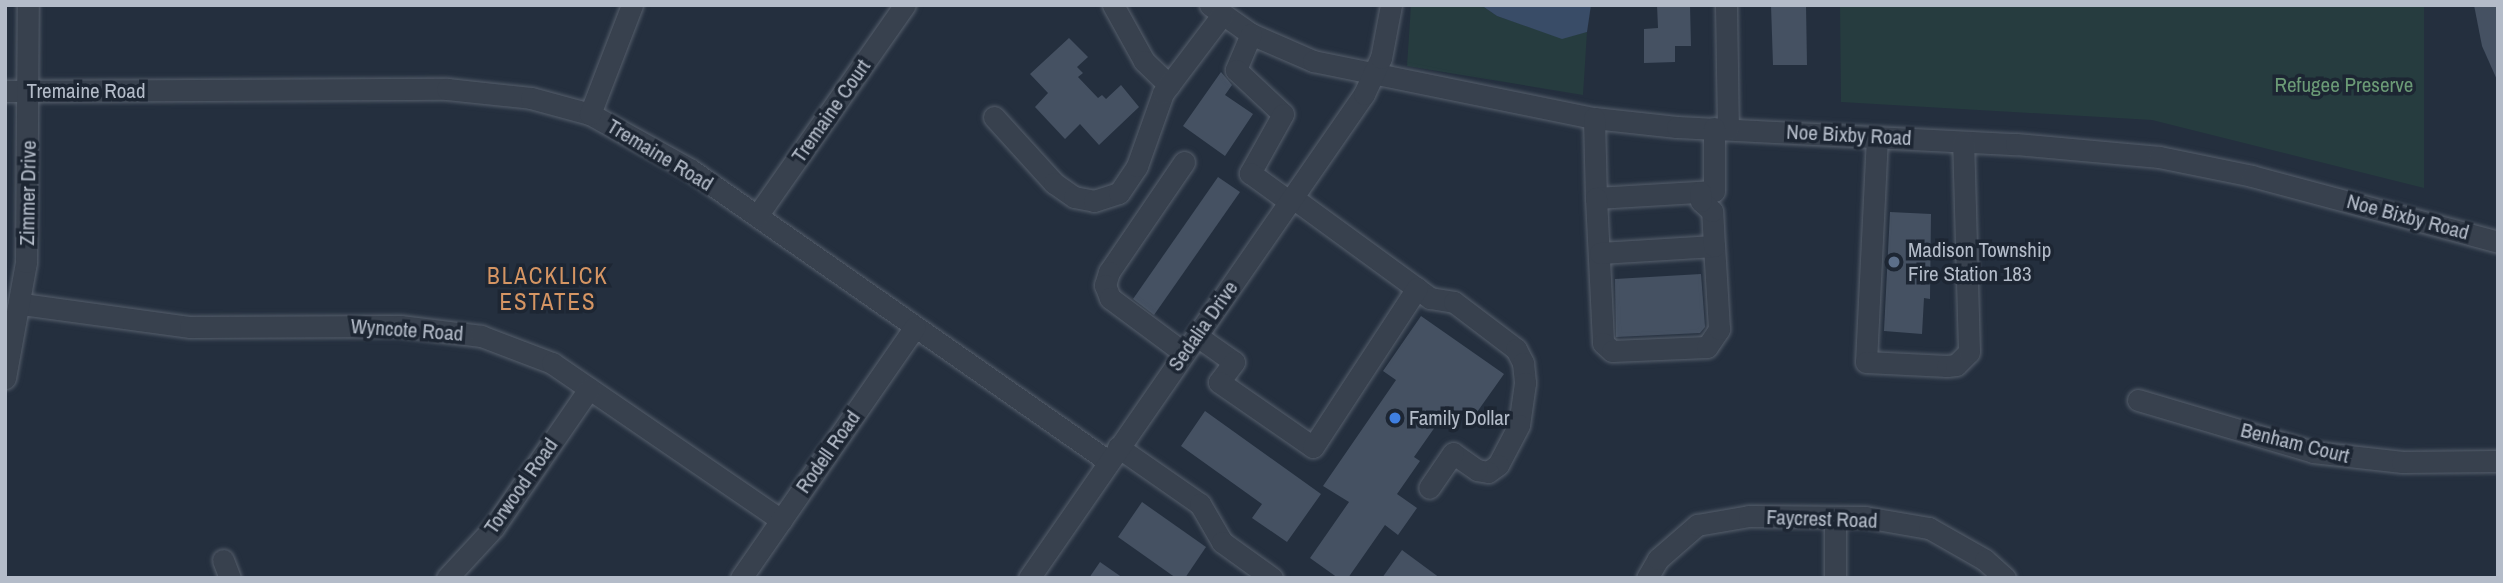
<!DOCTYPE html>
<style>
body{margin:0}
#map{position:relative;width:2503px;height:583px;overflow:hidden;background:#242f3e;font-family:"Archivo Narrow",sans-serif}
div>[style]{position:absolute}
.green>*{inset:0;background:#263c3f}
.water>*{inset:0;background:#394c67}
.building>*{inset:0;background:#455162}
.roads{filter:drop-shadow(0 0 2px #565f6c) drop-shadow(0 0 2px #565f6c)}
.minor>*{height:21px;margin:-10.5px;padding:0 10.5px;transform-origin:10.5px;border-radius:10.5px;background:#38414e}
.dots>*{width:19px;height:19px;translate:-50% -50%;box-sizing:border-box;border:4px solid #1d2633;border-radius:50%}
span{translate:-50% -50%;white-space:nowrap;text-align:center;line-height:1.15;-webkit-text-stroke:7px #1d2633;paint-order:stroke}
.park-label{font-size:21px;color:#6b9a76}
.street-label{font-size:21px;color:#b4bcc9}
.poi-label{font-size:21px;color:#b4bcc9}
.left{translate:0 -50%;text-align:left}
.neighbourhood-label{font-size:23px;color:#d59563;letter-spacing:2px}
.frame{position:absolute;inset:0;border:7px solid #b4bcc9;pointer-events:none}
</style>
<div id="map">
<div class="green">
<i style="clip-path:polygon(1411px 5px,1481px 5px,1497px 16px,1562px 38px,1587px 32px,1583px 95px,1407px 66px)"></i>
<i style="clip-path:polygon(1840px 5px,2424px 5px,2424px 188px,2152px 120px,1841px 102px)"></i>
</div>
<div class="water">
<i style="clip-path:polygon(1481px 5px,1591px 5px,1587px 32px,1562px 39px,1497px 16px)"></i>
</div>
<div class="building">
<i style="clip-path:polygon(1657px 5px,1690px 5px,1691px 46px,1675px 46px,1675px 62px,1644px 63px,1644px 29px,1658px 28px)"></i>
<i style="clip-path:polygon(1771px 5px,1806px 5px,1807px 65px,1773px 65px)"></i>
<i style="clip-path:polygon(2474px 5px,2498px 5px,2498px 82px,2482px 46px)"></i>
<i style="clip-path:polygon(1069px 38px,1088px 57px,1077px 67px,1083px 73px,1078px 77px,1098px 98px,1102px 95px,1106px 99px,1121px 85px,1139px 107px,1099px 145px,1080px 124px,1065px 139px,1035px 107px,1048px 93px,1030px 74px)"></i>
<i style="clip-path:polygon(1221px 72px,1232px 85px,1225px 95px,1253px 114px,1225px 156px,1183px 126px)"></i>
<i style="clip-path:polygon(1218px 177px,1240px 192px,1154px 315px,1133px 299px)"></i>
<i style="clip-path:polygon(1890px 212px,1931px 214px,1930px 299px,1924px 298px,1922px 334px,1884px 331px)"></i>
<i style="clip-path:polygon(1701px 274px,1705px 327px,1700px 333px,1616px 337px,1615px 279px)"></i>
<i style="clip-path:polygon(1421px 316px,1504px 374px,1470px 422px,1449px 407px,1414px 457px,1420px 461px,1397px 494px,1417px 508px,1398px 535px,1385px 525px,1348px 578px,1338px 578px,1310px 558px,1349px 502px,1323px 486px,1396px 380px,1383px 371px)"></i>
<i style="clip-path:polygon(1205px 411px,1321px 494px,1287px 542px,1252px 518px,1262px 504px,1181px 446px)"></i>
<i style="clip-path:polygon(1142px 502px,1206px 547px,1185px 578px,1176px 578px,1118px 537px)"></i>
<i style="clip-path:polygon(1402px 550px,1440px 578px,1382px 578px)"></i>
<i style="clip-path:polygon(1100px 562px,1123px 578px,1089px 578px)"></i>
</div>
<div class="roads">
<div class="minor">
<i style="left:1113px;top:5px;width:64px;rotate:61deg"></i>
<i style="left:1144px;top:61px;width:35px;rotate:44deg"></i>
<i style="left:1210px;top:5px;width:50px;rotate:35.3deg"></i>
<i style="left:1251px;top:34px;width:68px;rotate:23.5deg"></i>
<i style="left:1313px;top:61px;width:287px;rotate:11.5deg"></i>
<i style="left:1594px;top:118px;width:83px;rotate:6.2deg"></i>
<i style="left:1677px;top:127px;width:339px;rotate:2.9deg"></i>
<i style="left:2016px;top:144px;width:144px;rotate:5.2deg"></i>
<i style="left:2159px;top:157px;width:95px;rotate:11.5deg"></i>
<i style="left:2252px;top:176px;width:255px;rotate:15deg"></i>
<i style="left:1726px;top:5px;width:124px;rotate:89.1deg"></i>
<i style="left:1251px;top:34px;width:39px;rotate:113deg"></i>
<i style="left:1236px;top:70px;width:64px;rotate:43.1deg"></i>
<i style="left:1283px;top:114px;width:68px;rotate:119.2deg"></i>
<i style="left:1250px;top:173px;width:49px;rotate:35.9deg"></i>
<i style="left:5px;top:91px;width:442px;rotate:-0.3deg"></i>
<i style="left:447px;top:89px;width:84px;rotate:6.1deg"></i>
<i style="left:531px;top:98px;width:61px;rotate:15.2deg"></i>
<i style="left:590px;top:114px;width:115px;rotate:29deg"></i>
<i style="left:691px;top:170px;width:508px;rotate:34.91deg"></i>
<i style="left:590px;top:114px;width:117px;rotate:-68.9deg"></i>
<i style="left:994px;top:117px;width:89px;rotate:47.7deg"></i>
<i style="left:1054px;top:183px;width:24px;rotate:35deg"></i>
<i style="left:1074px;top:197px;width:20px;rotate:11deg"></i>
<i style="left:1094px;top:201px;width:26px;rotate:-18deg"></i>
<i style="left:1119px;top:193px;width:32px;rotate:-56deg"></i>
<i style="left:1137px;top:166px;width:77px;rotate:-70.4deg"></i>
<i style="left:1163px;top:93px;width:98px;rotate:-52.9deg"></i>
<i style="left:1594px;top:118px;width:80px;rotate:88.6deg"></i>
<i style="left:1596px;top:198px;width:118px;rotate:-3.4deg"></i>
<i style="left:1714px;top:191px;width:63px;rotate:-90deg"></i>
<i style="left:1877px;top:137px;width:225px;rotate:92.8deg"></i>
<i style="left:1866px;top:362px;width:81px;rotate:2.8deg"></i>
<i style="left:1947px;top:366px;width:9px;rotate:-6deg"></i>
<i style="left:1956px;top:365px;width:18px;rotate:-45deg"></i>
<i style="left:1969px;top:352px;width:210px;rotate:-91.6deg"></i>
<i style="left:1184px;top:162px;width:133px;rotate:124.3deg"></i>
<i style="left:1109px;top:272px;width:14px;rotate:107deg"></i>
<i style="left:1105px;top:285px;width:14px;rotate:69deg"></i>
<i style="left:1110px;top:298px;width:92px;rotate:36.6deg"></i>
<i style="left:1293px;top:198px;width:170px;rotate:36.1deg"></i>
<i style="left:1430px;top:298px;width:24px;rotate:9deg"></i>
<i style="left:1454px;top:302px;width:78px;rotate:37.2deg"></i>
<i style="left:1516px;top:349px;width:16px;rotate:63deg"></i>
<i style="left:1523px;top:363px;width:20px;rotate:84deg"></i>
<i style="left:1525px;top:383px;width:42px;rotate:98.1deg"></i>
<i style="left:1519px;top:425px;width:45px;rotate:117.7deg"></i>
<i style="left:1498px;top:465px;width:12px;rotate:145deg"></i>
<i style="left:1488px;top:472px;width:11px;rotate:-170deg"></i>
<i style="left:1477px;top:470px;width:29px;rotate:-145deg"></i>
<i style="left:1453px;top:453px;width:42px;rotate:124.4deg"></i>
<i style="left:1596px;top:198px;width:145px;rotate:87.2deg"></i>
<i style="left:1603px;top:343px;width:12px;rotate:42deg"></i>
<i style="left:1612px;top:351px;width:95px;rotate:-2.4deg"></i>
<i style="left:1707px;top:347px;width:22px;rotate:-56deg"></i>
<i style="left:1719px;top:329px;width:83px;rotate:-93.4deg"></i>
<i style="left:757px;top:216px;width:258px;rotate:-55deg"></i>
<i style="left:1600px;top:253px;width:114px;rotate:-3.5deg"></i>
<i style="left:1714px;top:246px;width:35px;rotate:-93deg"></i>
<i style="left:1712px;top:211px;width:15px;rotate:-138deg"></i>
<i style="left:1701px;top:201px;width:9px;rotate:-96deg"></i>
<i style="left:22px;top:304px;width:170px;rotate:7.8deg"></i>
<i style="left:190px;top:327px;width:210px;rotate:-0.3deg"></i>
<i style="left:400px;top:326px;width:82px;rotate:7deg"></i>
<i style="left:481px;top:336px;width:76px;rotate:20.8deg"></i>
<i style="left:552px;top:363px;width:278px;rotate:34.4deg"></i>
<i style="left:1197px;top:336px;width:45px;rotate:35.1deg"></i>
<i style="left:1234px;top:362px;width:25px;rotate:127deg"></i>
<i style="left:1219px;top:382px;width:114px;rotate:34.7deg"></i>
<i style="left:1313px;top:447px;width:190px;rotate:-56.8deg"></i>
<i style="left:5px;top:378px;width:118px;rotate:-79.7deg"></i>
<i style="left:26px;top:262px;width:257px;rotate:-89.6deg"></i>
<i style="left:2138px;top:400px;width:183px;rotate:16.5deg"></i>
<i style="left:2313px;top:452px;width:90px;rotate:6.4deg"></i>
<i style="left:2402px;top:462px;width:96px;rotate:-0.6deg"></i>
<i style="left:1118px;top:447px;width:100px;rotate:34.8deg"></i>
<i style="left:1200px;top:504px;width:44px;rotate:59.9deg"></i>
<i style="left:1222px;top:542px;width:62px;rotate:35.8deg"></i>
<i style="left:1835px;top:517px;width:61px;rotate:90deg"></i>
<i style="left:223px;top:560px;width:19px;rotate:69deg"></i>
<i style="left:447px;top:578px;width:69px;rotate:-47.3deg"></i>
<i style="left:494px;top:527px;width:168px;rotate:-55.5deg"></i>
<i style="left:741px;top:578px;width:305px;rotate:-55.3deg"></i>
<i style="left:1029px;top:578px;width:589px;rotate:-55.31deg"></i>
<i style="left:1364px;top:94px;width:40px;rotate:-65deg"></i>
<i style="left:1381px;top:58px;width:54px;rotate:-79.3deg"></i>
<i style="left:1647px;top:578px;width:22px;rotate:-60deg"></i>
<i style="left:1658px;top:559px;width:52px;rotate:-41.1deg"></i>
<i style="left:1697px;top:525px;width:53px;rotate:-9.8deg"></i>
<i style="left:1749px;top:516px;width:116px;rotate:0.5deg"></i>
<i style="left:1865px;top:517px;width:65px;rotate:9.8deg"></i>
<i style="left:1929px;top:528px;width:64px;rotate:29.7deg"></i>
<i style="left:1985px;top:560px;width:27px;rotate:42deg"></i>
</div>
</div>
<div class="dots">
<i style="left:1894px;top:262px;background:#5c6f8a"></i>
<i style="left:1395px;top:418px;background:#3f7fe0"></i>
</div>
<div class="park-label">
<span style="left:2344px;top:85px">Refugee Preserve</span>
</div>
<div class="street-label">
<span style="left:86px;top:91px">Tremaine Road</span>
<span style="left:831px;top:111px;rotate:-55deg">Tremaine Court</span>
<span style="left:1849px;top:135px;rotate:3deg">Noe Bixby Road</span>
<span style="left:660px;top:155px;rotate:31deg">Tremaine Road</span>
<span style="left:28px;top:193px;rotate:-89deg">Zimmer Drive</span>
<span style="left:2408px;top:217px;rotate:15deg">Noe Bixby Road</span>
<span style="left:1203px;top:326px;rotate:-55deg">Sedalia Drive</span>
<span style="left:407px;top:330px;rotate:4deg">Wyncote Road</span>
<span style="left:2295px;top:443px;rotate:14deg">Benham Court</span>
<span style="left:828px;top:452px;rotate:-55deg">Rodell Road</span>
<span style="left:521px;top:486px;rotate:-55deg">Torwood Road</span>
<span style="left:1822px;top:519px;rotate:2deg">Faycrest Road</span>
</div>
<div class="poi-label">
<span class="left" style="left:1908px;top:262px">Madison Township<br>Fire Station 183</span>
<span class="left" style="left:1409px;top:418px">Family Dollar</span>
</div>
<div class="neighbourhood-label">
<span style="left:548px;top:289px">BLACKLICK<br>ESTATES</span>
</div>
<div class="frame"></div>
</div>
